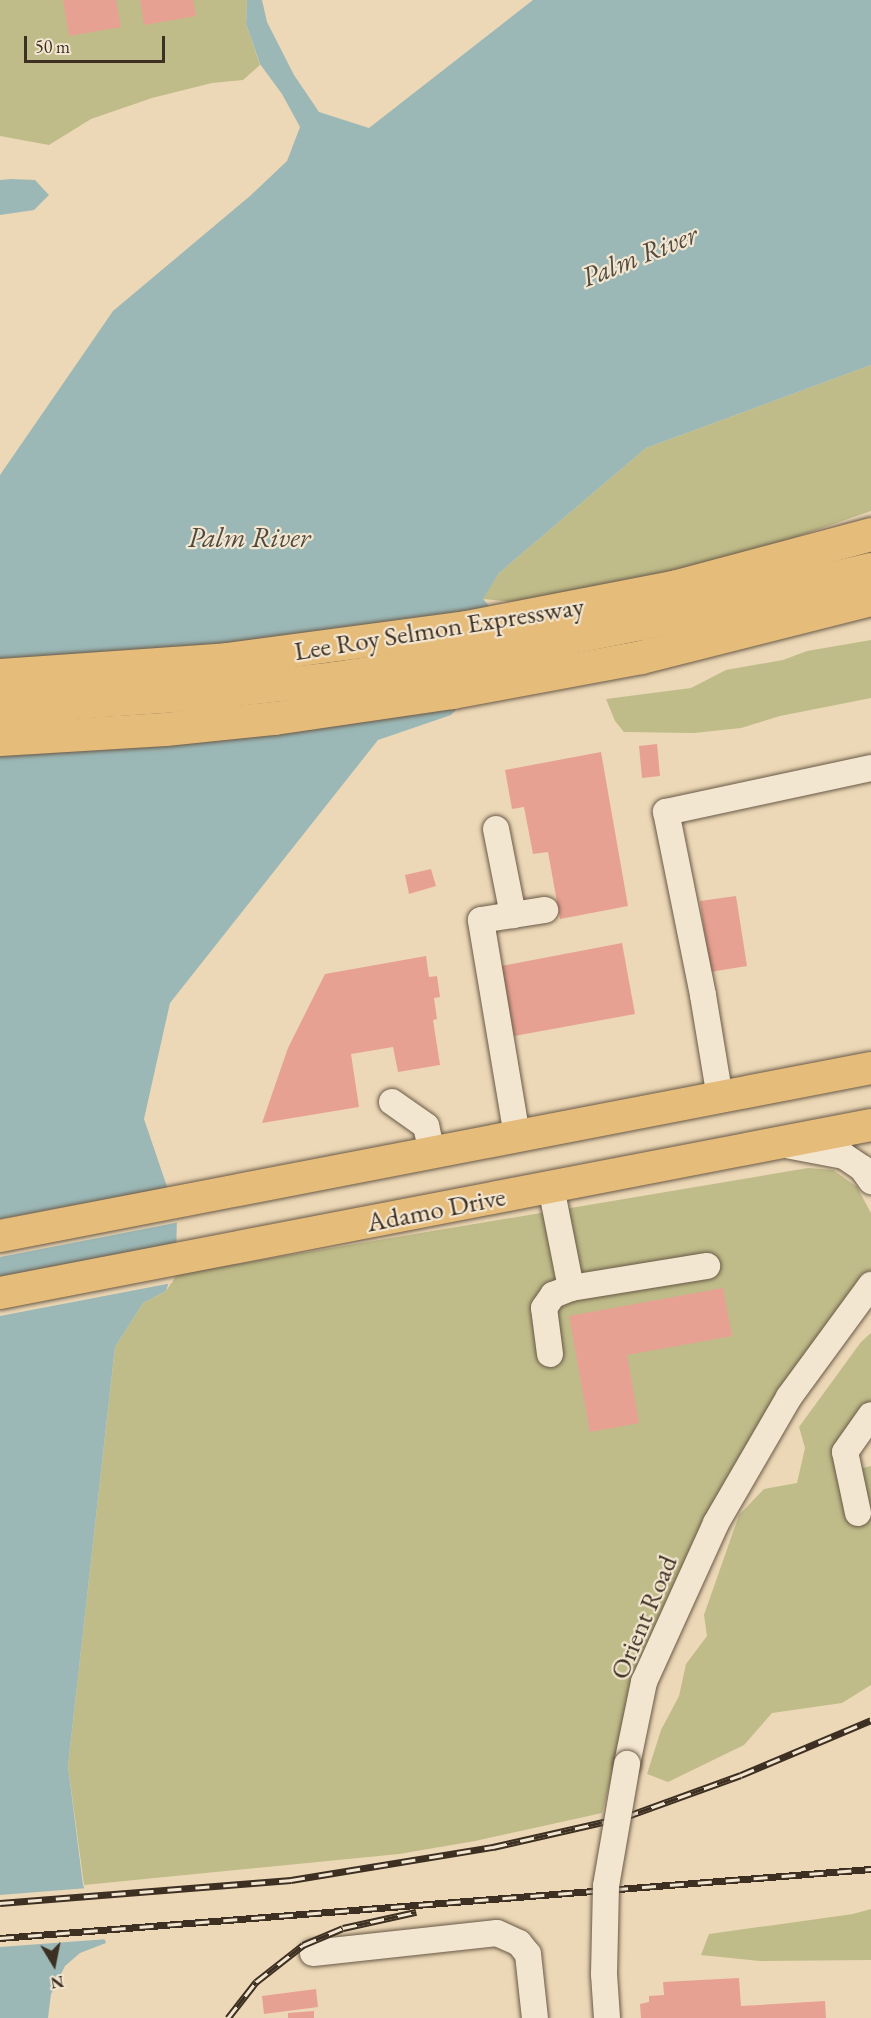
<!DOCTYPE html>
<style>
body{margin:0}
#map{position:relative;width:871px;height:2018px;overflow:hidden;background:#ecd8b6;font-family:"EB Garamond",serif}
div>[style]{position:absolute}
.green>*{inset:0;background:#bfbc89}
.water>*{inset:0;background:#9bb8b7}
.pier>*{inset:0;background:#ecd8b6}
.building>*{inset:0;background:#e7a192}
.roads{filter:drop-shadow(0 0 2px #695947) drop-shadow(0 0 2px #695947)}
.minor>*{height:26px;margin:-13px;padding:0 13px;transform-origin:13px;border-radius:13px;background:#f3e6d0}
.major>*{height:32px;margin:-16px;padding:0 16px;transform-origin:16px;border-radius:16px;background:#e6bc7b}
.highway>*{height:33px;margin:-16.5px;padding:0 16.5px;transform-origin:16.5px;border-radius:16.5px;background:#e6bc7b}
.rail>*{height:7px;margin-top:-3.5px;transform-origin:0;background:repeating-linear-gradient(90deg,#f3e6d0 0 14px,#3d2f22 0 28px);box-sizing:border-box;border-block:2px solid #3d2f22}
.bridges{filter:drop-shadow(0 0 2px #695947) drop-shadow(0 0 2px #695947)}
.minor-bridge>*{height:26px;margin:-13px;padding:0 13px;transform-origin:13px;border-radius:13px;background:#f3e6d0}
span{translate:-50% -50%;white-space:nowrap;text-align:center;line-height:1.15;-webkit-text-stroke:4.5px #f3e6d0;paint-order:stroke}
.street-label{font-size:27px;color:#3d2f22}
.water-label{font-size:28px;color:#504a40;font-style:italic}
.north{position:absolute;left:24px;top:1934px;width:60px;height:60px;-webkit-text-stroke:4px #f3e6d0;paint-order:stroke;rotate:170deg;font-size:16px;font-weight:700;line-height:24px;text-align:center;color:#3d2f22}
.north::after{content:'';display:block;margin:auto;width:21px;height:27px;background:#3d2f22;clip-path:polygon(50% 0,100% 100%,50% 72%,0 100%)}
.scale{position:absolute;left:24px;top:36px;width:141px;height:27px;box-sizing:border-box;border:3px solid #3d2f22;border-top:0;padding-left:8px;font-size:18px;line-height:21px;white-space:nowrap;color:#3d2f22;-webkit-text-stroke:4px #f3e6d0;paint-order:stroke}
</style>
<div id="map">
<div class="green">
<i style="clip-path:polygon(0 0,247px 0,246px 24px,260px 65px,243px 80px,212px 83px,152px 98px,91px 119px,49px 145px,0 136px)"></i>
<i style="clip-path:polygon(871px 365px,871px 511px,776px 544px,621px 586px,527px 603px,482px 599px,499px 573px,646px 448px)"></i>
<i style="clip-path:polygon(871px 640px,871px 698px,780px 716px,741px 728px,694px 733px,624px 732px,615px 721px,606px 699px,691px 688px,726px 670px,783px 660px,807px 651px)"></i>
<i style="clip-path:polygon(808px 1168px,833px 1170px,857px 1187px,871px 1213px,871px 1272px,865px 1287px,747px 1464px,630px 1706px,602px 1813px,475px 1841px,399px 1854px,84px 1885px,68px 1766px,115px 1347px,143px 1303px,166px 1291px,177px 1274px)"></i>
<i style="clip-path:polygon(871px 1333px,871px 1409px,861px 1421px,855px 1470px,871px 1466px,871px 1685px,842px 1703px,772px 1713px,744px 1745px,668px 1782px,647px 1774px,661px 1730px,679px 1696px,686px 1664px,707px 1636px,704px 1615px,739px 1515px,764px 1489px,797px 1483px,805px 1448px,799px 1427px,861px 1342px)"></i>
<i style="clip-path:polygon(871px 1909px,871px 1960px,760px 1961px,701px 1955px,709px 1934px,853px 1914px)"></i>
</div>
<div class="water">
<i style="clip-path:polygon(247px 0,262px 0,267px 22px,294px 75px,319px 112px,369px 128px,533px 0,871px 0,871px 365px,646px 448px,499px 573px,483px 599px,513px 633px,488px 677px,451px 715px,378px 740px,170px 1003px,144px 1119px,177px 1216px,176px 1261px,166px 1291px,143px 1303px,115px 1347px,68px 1766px,83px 1885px,106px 1943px,80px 1953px,65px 1966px,51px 1994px,48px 2018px,0 2018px,0 475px,113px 311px,250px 196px,287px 161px,300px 127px,282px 94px,260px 64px,246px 24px)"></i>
<i style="clip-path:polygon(11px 179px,35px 180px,49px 195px,34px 210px,0 215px,0 180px)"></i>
</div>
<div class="pier">
<i style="clip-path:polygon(170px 1187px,180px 1222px,0 1257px,0 1219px)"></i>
<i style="clip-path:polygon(179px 1262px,172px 1283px,0 1316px,0 1279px)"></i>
<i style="clip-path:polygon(88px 1888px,108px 1939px,0 1947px,0 1895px)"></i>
</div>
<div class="building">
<i style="clip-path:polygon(63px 0,116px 0,121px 27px,69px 36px)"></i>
<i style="clip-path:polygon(140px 0,193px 0,196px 16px,144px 25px)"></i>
<i style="clip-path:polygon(657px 744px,660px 776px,642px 778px,639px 746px)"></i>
<i style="clip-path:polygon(601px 752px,628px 906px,560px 919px,548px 852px,533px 854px,524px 807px,512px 809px,505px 770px)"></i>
<i style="clip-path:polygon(431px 869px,436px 886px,409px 894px,405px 875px)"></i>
<i style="clip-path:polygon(736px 896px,747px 966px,710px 972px,700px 901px)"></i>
<i style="clip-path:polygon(622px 943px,635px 1014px,514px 1036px,501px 966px)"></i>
<i style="clip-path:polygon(426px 956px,429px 977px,437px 976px,440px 997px,434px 998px,437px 1019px,433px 1020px,440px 1065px,398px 1072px,393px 1047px,351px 1054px,359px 1107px,262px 1123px,288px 1048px,325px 974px)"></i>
<i style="clip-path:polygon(723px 1288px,732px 1336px,627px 1355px,639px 1423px,590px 1432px,569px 1316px)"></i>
<i style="clip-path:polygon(739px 1978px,741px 2006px,825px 2001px,826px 2018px,641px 2018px,640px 2004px,649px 2002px,649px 1996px,664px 1995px,663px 1982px)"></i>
<i style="clip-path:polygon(316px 1989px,318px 2007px,264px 2014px,262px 1996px)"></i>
<i style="clip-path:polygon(314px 2011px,314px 2018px,288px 2018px,288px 2013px)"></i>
</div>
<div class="roads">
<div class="minor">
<i style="left:496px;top:829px;width:88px;rotate:78.8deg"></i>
<i style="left:720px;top:1098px;width:104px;rotate:-99.4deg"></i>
<i style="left:703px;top:995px;width:187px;rotate:-101.4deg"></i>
<i style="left:666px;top:812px;width:210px;rotate:-12.1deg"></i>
<i style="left:392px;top:1102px;width:42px;rotate:35.2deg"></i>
<i style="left:426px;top:1126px;width:28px;rotate:77deg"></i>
<i style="left:517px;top:1136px;width:219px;rotate:-99.5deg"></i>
<i style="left:481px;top:920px;width:65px;rotate:-8.9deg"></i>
<i style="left:786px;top:1145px;width:59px;rotate:10.7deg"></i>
<i style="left:844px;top:1156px;width:22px;rotate:34deg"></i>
<i style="left:862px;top:1168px;width:16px;rotate:55deg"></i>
<i style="left:551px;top:1187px;width:103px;rotate:78.8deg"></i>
<i style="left:571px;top:1288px;width:138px;rotate:-9.2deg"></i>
<i style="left:550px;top:1354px;width:46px;rotate:-97.4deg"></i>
<i style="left:544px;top:1308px;width:16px;rotate:-55deg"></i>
<i style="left:553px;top:1295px;width:19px;rotate:-21deg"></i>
<i style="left:858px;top:1513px;width:62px;rotate:-102deg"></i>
<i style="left:845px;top:1452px;width:45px;rotate:-54.9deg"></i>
<i style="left:627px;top:1764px;width:84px;rotate:-78.3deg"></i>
<i style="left:644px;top:1682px;width:175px;rotate:-65.6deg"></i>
<i style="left:716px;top:1523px;width:146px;rotate:-59.9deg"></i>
<i style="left:789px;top:1397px;width:139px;rotate:-53.8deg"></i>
<i style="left:313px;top:1953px;width:185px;rotate:-6.2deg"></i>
<i style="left:497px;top:1933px;width:24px;rotate:24deg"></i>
<i style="left:519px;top:1943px;width:14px;rotate:51deg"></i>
<i style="left:528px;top:1954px;width:64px;rotate:83.8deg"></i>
</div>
<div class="major">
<i style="left:0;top:1236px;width:887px;rotate:-10.92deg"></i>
<i style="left:0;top:1293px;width:887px;rotate:-10.92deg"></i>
</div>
<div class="highway">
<i style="left:0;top:675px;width:227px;rotate:-4deg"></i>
<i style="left:226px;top:659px;width:242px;rotate:-7.6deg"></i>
<i style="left:466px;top:627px;width:215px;rotate:-11deg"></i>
<i style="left:677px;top:586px;width:201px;rotate:-15deg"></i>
<i style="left:0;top:707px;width:192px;rotate:-3.9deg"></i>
<i style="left:192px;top:694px;width:143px;rotate:-6.4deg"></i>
<i style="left:334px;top:678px;width:115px;rotate:-8.5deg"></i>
<i style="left:448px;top:661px;width:198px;rotate:-11.1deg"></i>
<i style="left:642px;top:623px;width:235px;rotate:-13.3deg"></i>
<i style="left:0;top:739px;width:165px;rotate:-3.5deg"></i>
<i style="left:165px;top:729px;width:110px;rotate:-5.8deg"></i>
<i style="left:274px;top:718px;width:180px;rotate:-8.3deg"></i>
<i style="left:452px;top:692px;width:192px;rotate:-10.5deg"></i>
<i style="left:641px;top:657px;width:237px;rotate:-14.2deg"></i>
</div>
</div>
<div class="rail">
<i style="left:0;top:1903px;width:292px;rotate:-4.5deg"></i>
<i style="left:291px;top:1880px;width:205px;rotate:-9.3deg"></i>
<i style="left:493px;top:1847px;width:135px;rotate:-12.8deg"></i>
<i style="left:625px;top:1817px;width:123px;rotate:-19.9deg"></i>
<i style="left:741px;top:1775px;width:141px;rotate:-22.9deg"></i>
<i style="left:0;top:1938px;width:874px;rotate:-4.53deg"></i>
<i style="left:228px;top:2018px;width:46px;rotate:-52.1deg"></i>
<i style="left:256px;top:1982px;width:60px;rotate:-38.2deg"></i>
<i style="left:303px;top:1945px;width:43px;rotate:-23deg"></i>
<i style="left:343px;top:1928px;width:75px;rotate:-12.4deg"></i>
</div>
<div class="bridges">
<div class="minor-bridge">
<i style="left:607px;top:2018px;width:44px;rotate:-93.9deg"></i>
<i style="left:604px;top:1974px;width:88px;rotate:-88.7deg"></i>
<i style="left:606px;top:1886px;width:124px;rotate:-80.2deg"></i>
</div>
</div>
<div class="street-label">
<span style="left:439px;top:628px;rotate:-9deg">Lee Roy Selmon Expressway</span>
<span style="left:436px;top:1209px;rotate:-11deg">Adamo Drive</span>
<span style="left:643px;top:1617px;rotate:-67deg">Orient Road</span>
</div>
<div class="water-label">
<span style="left:639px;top:255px;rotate:-22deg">Palm River</span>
<span style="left:249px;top:537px">Palm River</span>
</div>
<div class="north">N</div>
<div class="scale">50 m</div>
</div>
